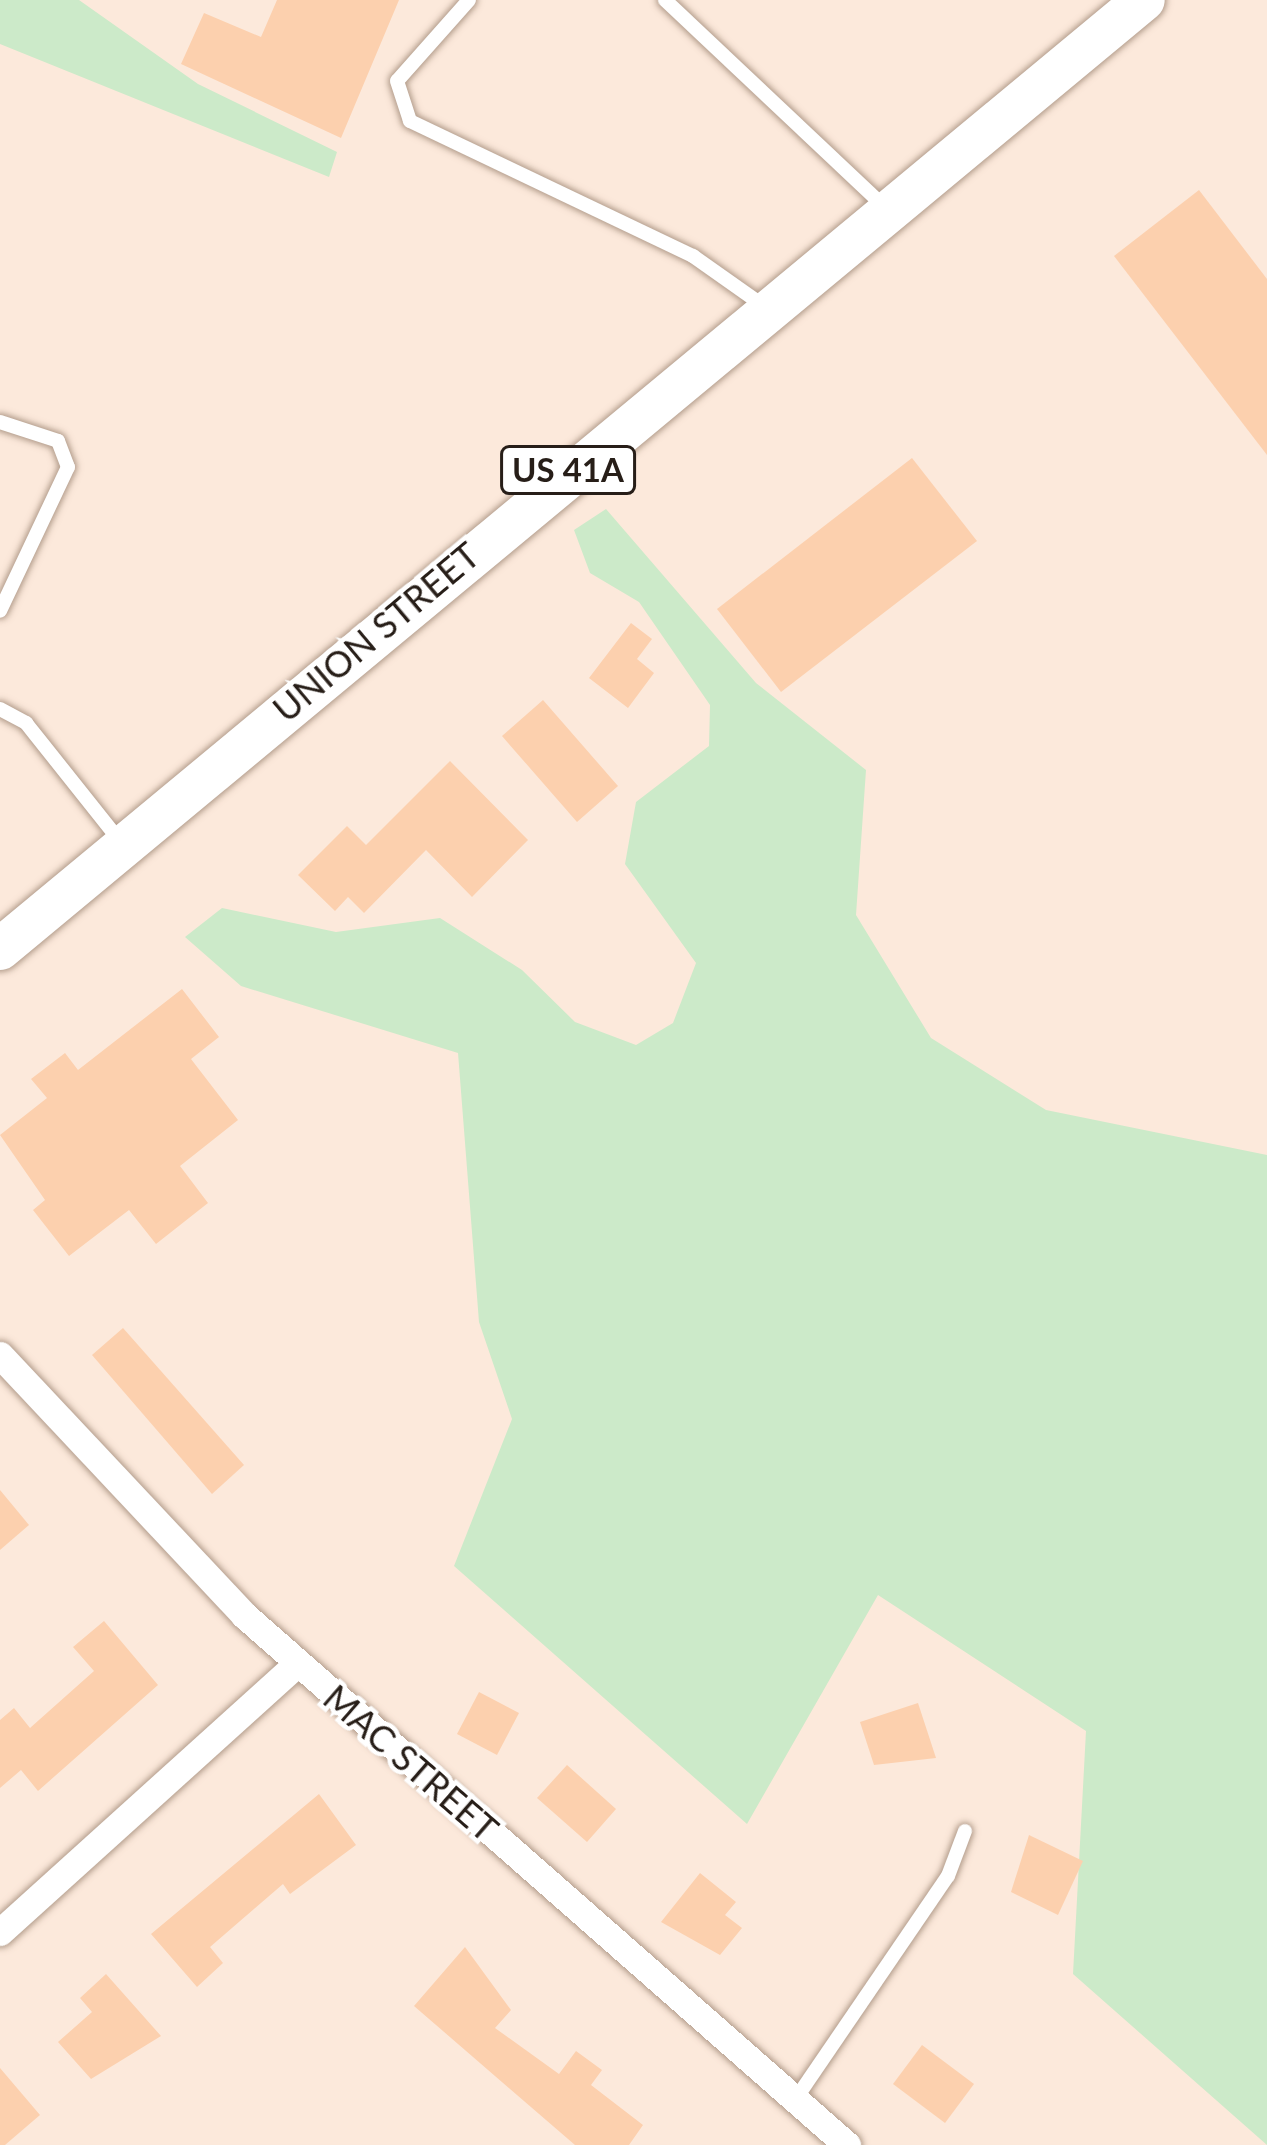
<!DOCTYPE html>
<style>
body{margin:0}
#map{position:relative;width:1267px;height:2145px;overflow:hidden;background:#fce9db;font-family:Lato,sans-serif}
div>[style]{position:absolute}
.green>*{inset:0;background:#cceac9}
.building>*{inset:0;background:#fcd0ae}
.roads{filter:drop-shadow(0 0 3px #b39d8c) drop-shadow(0 0 3px #b39d8c)}
.service>*{height:14px;margin:-7px;padding:0 7px;transform-origin:7px;border-radius:7px;background:#fff}
.minor>*{height:27px;margin:-13.5px;padding:0 13.5px;transform-origin:13.5px;border-radius:13.5px;background:#fff}
.primary>*{height:42px;margin:-21px;padding:0 21px;transform-origin:21px;border-radius:21px;background:#fff}
span{translate:-50% -50%;white-space:nowrap;text-align:center;line-height:1.15;-webkit-text-stroke:9px #fff;paint-order:stroke}
.shield-label span{padding:3px 9px;background:#fff;border:3px solid;border-radius:9px;-webkit-text-stroke-width:0}
.shield-label{font-size:33px;color:#271e18;font-weight:700}
.street-label{font-size:36px;color:#271e18}
</style>
<div id="map">
<div class="green">
<i style="clip-path:polygon(0 0,79px 0,198px 84px,337px 152px,329px 177px,0 44px)"></i>
<i style="clip-path:polygon(606px 509px,756px 683px,866px 770px,856px 915px,931px 1038px,1046px 1110px,1267px 1155px,1267px 2145px,1073px 1974px,1086px 1731px,878px 1595px,747px 1824px,454px 1566px,512px 1419px,479px 1322px,458px 1053px,241px 986px,185px 937px,222px 908px,336px 932px,440px 918px,522px 970px,575px 1022px,636px 1045px,673px 1023px,696px 963px,625px 864px,636px 802px,709px 746px,710px 705px,639px 602px,590px 573px,574px 530px)"></i>
</div>
<div class="building">
<i style="clip-path:polygon(277px 0,399px 0,341px 138px,181px 64px,204px 13px,261px 37px)"></i>
<i style="clip-path:polygon(1199px 190px,1267px 279px,1267px 455px,1114px 256px)"></i>
<i style="clip-path:polygon(912px 458px,977px 541px,781px 692px,717px 609px)"></i>
<i style="clip-path:polygon(631px 623px,652px 639px,637px 659px,654px 673px,628px 708px,589px 678px)"></i>
<i style="clip-path:polygon(543px 700px,618px 786px,577px 822px,502px 736px)"></i>
<i style="clip-path:polygon(450px 761px,528px 840px,472px 897px,426px 850px,364px 913px,348px 897px,335px 911px,298px 875px,347px 826px,366px 845px)"></i>
<i style="clip-path:polygon(182px 989px,219px 1037px,191px 1059px,238px 1120px,180px 1166px,208px 1203px,156px 1244px,129px 1210px,69px 1256px,33px 1210px,45px 1200px,0 1135px,47px 1098px,31px 1079px,65px 1053px,78px 1070px)"></i>
<i style="clip-path:polygon(123px 1328px,244px 1465px,212px 1494px,92px 1355px)"></i>
<i style="clip-path:polygon(0 1490px,29px 1525px,0 1550px)"></i>
<i style="clip-path:polygon(104px 1621px,158px 1685px,38px 1791px,21px 1770px,0 1788px,0 1720px,14px 1708px,30px 1728px,94px 1671px,73px 1647px)"></i>
<i style="clip-path:polygon(479px 1692px,519px 1713px,497px 1755px,457px 1734px)"></i>
<i style="clip-path:polygon(918px 1703px,936px 1758px,874px 1765px,860px 1722px)"></i>
<i style="clip-path:polygon(567px 1765px,616px 1809px,587px 1842px,537px 1798px)"></i>
<i style="clip-path:polygon(319px 1794px,356px 1845px,290px 1894px,283px 1884px,210px 1947px,223px 1963px,197px 1987px,151px 1934px)"></i>
<i style="clip-path:polygon(1029px 1835px,1083px 1861px,1058px 1915px,1011px 1892px)"></i>
<i style="clip-path:polygon(700px 1873px,736px 1902px,725px 1915px,742px 1928px,720px 1955px,661px 1922px)"></i>
<i style="clip-path:polygon(465px 1947px,511px 2010px,495px 2028px,559px 2074px,576px 2051px,602px 2070px,591px 2085px,643px 2125px,629px 2145px,575px 2145px,414px 2006px)"></i>
<i style="clip-path:polygon(106px 1974px,161px 2036px,91px 2079px,58px 2042px,92px 2012px,80px 1998px)"></i>
<i style="clip-path:polygon(922px 2045px,974px 2084px,945px 2123px,893px 2084px)"></i>
<i style="clip-path:polygon(0 2068px,40px 2115px,5px 2145px,0 2145px)"></i>
</div>
<div class="roads">
<div class="service">
<i style="left:469px;top:0;width:108px;rotate:131.6deg"></i>
<i style="left:397px;top:81px;width:42px;rotate:72deg"></i>
<i style="left:410px;top:121px;width:314px;rotate:25.5deg"></i>
<i style="left:693px;top:256px;width:87px;rotate:35.2deg"></i>
<i style="left:665px;top:0;width:303px;rotate:43.3deg"></i>
<i style="left:0;top:422px;width:61px;rotate:18.1deg"></i>
<i style="left:58px;top:441px;width:28px;rotate:69deg"></i>
<i style="left:68px;top:467px;width:159px;rotate:115.3deg"></i>
<i style="left:0;top:709px;width:30px;rotate:28deg"></i>
<i style="left:26px;top:723px;width:151px;rotate:51.5deg"></i>
<i style="left:795px;top:2100px;width:271px;rotate:-55.7deg"></i>
<i style="left:948px;top:1876px;width:48px;rotate:-69.3deg"></i>
</div>
<div class="minor">
<i style="left:0;top:1355px;width:357px;rotate:46.8deg"></i>
<i style="left:244px;top:1615px;width:803px;rotate:41.31deg"></i>
<i style="left:0;top:1932px;width:400px;rotate:-42.1deg"></i>
</div>
<div class="primary">
<i style="left:0;top:949px;width:1486px;rotate:-39.68deg"></i>
</div>
</div>
<div class="shield-label">
<span style="left:568px;top:470px">US 41A</span>
</div>
<div class="street-label">
<span style="left:376px;top:632px;rotate:-40deg">UNION STREET</span>
<span style="left:411px;top:1763px;rotate:41deg">MAC STREET</span>
</div>
</div>
